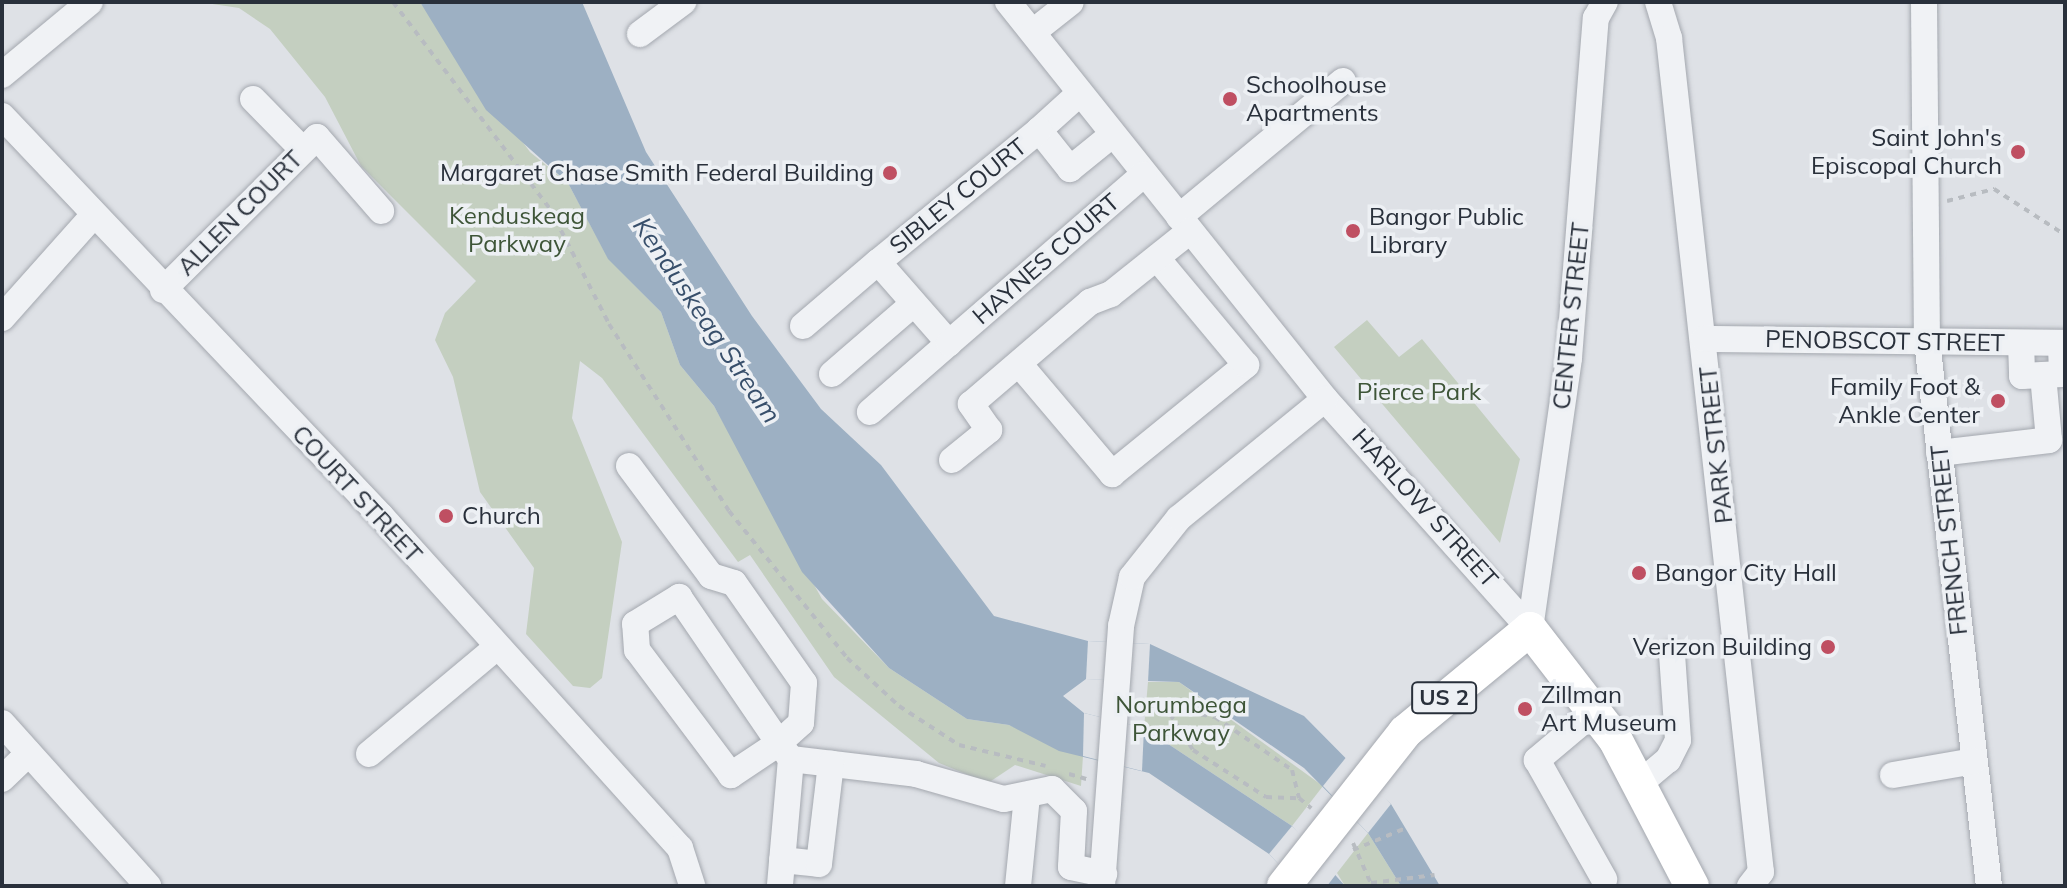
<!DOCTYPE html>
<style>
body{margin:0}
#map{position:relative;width:2067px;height:888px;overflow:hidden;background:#dee1e6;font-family:Mulish,sans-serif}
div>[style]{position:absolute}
.green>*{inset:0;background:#c4cfc0}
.water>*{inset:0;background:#9db0c3}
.pier>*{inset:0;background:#dee1e6}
.path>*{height:4px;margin-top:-2px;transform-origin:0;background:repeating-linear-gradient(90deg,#b8bcc1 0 6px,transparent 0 12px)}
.roads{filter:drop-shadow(0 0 2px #a4a8af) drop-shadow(0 0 2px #a4a8af)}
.minor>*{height:26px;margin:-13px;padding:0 13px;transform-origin:13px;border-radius:13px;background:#f0f2f5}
.major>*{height:34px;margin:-17px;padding:0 17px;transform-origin:17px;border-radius:17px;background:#fff}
.dots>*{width:22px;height:22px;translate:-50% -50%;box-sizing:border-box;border:4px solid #edf0f4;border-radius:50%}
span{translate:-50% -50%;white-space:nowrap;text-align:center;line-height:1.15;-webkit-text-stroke:7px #edf0f4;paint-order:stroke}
.shield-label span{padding:2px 6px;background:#edf0f4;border:2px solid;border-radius:6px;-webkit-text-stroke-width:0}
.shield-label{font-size:22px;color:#29303b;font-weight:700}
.poi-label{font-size:24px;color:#29303b}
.left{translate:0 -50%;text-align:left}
.right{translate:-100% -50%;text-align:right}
.street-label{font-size:24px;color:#29303b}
.park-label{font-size:24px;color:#3e5538}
.water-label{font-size:26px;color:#384f6b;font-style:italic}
.frame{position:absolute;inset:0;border:4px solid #29303b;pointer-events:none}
</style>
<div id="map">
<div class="green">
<i style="clip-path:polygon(199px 2px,420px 2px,530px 152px,568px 183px,608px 258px,661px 312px,680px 365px,714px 406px,822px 599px,889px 668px,967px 719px,1009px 725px,1083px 756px,1081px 786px,1015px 765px,988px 783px,939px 763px,834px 677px,750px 555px,738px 562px,602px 378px,580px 361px,572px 418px,622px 542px,602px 678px,590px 688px,573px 686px,526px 634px,534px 568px,480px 492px,453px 377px,435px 340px,445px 313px,476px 281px,361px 166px,325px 97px,270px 29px,239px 8px)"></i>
<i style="clip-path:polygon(1367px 320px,1399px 357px,1422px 339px,1520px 459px,1500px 543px,1334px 347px)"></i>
<i style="clip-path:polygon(1148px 682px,1179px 682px,1323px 786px,1292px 826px,1144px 728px)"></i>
<i style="clip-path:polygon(1368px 833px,1401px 886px,1345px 886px,1337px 873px)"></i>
</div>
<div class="water">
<i style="clip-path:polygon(420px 2px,582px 2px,646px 152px,752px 316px,821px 409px,881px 465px,994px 616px,1088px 641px,1150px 644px,1304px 716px,1391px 804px,1440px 886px,1401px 886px,1368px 833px,1304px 768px,1179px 682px,1086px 679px,1063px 696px,1084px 713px,1144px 728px,1292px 826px,1345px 886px,1299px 886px,1269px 854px,1149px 773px,1059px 751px,1009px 725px,967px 719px,889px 668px,802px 572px,714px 406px,680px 365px,661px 312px,608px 259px,568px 183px,486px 110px)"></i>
</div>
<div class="pier">
<i style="clip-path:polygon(1088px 641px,1150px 644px,1148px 682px,1086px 679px)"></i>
<i style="clip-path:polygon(1084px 713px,1144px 728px,1142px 771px,1083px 756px)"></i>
<i style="clip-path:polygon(1348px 755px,1391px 804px,1368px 833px,1323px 786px)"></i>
<i style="clip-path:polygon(1292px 826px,1337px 873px,1327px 886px,1299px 886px,1269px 854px)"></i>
</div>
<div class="path">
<i style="left:393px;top:2px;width:260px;rotate:52.8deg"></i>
<i style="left:550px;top:209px;width:129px;rotate:62.8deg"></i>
<i style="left:609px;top:324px;width:222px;rotate:57.3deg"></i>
<i style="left:729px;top:511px;width:189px;rotate:51.2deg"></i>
<i style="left:847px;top:658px;width:71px;rotate:42.7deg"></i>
<i style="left:899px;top:706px;width:72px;rotate:33deg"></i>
<i style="left:959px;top:745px;width:89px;rotate:13.6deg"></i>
<i style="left:1947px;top:201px;width:49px;rotate:-14.3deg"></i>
<i style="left:1994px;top:189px;width:85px;rotate:32.9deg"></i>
<i style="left:1142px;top:703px;width:74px;rotate:10.9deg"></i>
<i style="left:1215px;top:717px;width:93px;rotate:34.5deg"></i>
<i style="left:1292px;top:770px;width:29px;rotate:76deg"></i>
<i style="left:1299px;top:798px;width:16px;rotate:40deg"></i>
<i style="left:1170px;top:714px;width:43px;rotate:57.4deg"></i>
<i style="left:1193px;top:750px;width:87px;rotate:32.8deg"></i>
<i style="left:1266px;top:797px;width:33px;rotate:2deg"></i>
<i style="left:1069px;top:774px;width:18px;rotate:16deg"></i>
<i style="left:1353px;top:843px;width:47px;rotate:66.2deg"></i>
<i style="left:1353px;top:850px;width:57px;rotate:-22.5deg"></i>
<i style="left:1371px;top:883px;width:64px;rotate:-7.2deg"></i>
<i style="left:1783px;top:884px;width:2px;rotate:90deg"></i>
</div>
<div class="roads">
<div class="minor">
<i style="left:1008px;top:2px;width:508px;rotate:51.39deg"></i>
<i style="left:1325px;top:399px;width:308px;rotate:48.3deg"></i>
<i style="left:1658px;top:2px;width:38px;rotate:73deg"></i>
<i style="left:1669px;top:38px;width:839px;rotate:83.71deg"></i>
<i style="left:1761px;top:872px;width:18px;rotate:128deg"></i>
<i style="left:1924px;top:2px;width:339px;rotate:89.5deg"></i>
<i style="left:1927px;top:341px;width:549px;rotate:83.51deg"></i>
<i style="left:1033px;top:32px;width:48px;rotate:-38.3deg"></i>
<i style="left:640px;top:34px;width:54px;rotate:-36.7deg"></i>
<i style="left:2px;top:75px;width:114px;rotate:-39.7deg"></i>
<i style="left:1080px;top:93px;width:55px;rotate:137.9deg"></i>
<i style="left:1039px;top:130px;width:50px;rotate:51.5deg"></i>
<i style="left:1070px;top:169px;width:54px;rotate:-39deg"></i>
<i style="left:253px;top:99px;width:71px;rotate:45.6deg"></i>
<i style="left:2px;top:116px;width:551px;rotate:46.54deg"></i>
<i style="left:381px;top:516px;width:447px;rotate:48deg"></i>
<i style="left:680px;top:848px;width:40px;rotate:72deg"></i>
<i style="left:1179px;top:217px;width:213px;rotate:-39.7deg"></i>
<i style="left:878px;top:262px;width:208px;rotate:-39.3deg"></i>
<i style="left:163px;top:290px;width:217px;rotate:-44.8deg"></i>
<i style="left:317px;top:137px;width:98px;rotate:49.1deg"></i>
<i style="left:2px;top:318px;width:137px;rotate:-48.3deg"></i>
<i style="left:803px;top:326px;width:99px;rotate:-40.5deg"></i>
<i style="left:878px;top:262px;width:108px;rotate:48.8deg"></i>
<i style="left:949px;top:343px;width:105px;rotate:138.9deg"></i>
<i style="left:1704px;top:339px;width:361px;rotate:0.6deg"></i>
<i style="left:949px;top:343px;width:257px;rotate:-40.9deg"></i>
<i style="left:2021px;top:343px;width:33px;rotate:88deg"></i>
<i style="left:2022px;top:376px;width:40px;rotate:-2.9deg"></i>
<i style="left:2062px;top:374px;width:31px;rotate:-92deg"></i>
<i style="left:1020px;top:365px;width:143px;rotate:49.8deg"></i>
<i style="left:1112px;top:474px;width:173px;rotate:-39.1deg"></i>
<i style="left:1246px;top:365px;width:139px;rotate:-129.8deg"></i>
<i style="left:832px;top:374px;width:107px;rotate:-40.8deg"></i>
<i style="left:1939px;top:453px;width:111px;rotate:-6.7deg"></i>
<i style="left:2049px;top:440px;width:65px;rotate:-95.3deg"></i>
<i style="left:952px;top:460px;width:48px;rotate:-39deg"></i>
<i style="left:989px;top:430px;width:32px;rotate:-125deg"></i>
<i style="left:971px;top:404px;width:157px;rotate:-40.6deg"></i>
<i style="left:1090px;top:302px;width:22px;rotate:-21deg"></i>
<i style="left:1111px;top:294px;width:101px;rotate:-38.6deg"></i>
<i style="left:629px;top:466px;width:137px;rotate:53.3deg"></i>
<i style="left:711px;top:576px;width:24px;rotate:17deg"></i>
<i style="left:734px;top:583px;width:122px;rotate:55deg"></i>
<i style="left:804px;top:683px;width:40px;rotate:94.3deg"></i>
<i style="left:801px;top:723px;width:30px;rotate:138deg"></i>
<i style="left:779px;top:743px;width:58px;rotate:146.3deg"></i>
<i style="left:731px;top:775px;width:156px;rotate:-126.9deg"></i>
<i style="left:637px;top:650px;width:26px;rotate:-94deg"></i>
<i style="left:635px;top:624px;width:52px;rotate:-31.5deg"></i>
<i style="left:679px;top:597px;width:177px;rotate:55.6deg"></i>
<i style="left:779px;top:743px;width:20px;rotate:53deg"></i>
<i style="left:791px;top:759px;width:127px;rotate:95deg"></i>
<i style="left:1530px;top:629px;width:274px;rotate:-81.8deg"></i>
<i style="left:1569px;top:358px;width:341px;rotate:-85.5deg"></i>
<i style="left:1596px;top:18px;width:18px;rotate:-61deg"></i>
<i style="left:1594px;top:712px;width:75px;rotate:139.9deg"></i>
<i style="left:1537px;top:760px;width:137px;rotate:60.6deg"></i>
<i style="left:2px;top:723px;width:219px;rotate:48.1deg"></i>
<i style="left:369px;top:754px;width:167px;rotate:-39.9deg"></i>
<i style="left:791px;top:759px;width:126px;rotate:6.8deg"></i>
<i style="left:916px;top:774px;width:91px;rotate:15.9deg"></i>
<i style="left:1004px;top:799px;width:49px;rotate:-11.8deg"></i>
<i style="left:1052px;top:789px;width:31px;rotate:45deg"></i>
<i style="left:1074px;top:811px;width:56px;rotate:93.1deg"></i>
<i style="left:1071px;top:867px;width:34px;rotate:12deg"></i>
<i style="left:1893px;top:775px;width:82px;rotate:-9.8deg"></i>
<i style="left:2px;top:779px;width:37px;rotate:-44deg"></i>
<i style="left:1639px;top:784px;width:38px;rotate:-40deg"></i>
<i style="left:1668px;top:760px;width:22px;rotate:-63deg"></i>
<i style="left:1678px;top:740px;width:86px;rotate:-94deg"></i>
<i style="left:782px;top:860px;width:37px;rotate:6deg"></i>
<i style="left:819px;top:864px;width:101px;rotate:-83.2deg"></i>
<i style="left:1018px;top:886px;width:90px;rotate:-84.3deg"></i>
<i style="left:1102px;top:886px;width:261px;rotate:-85.8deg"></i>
<i style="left:1121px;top:626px;width:50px;rotate:-77.3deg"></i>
<i style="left:1132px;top:577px;width:75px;rotate:-51.5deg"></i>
<i style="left:1179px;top:518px;width:188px;rotate:-39.2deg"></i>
</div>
<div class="major">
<i style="left:1284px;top:886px;width:196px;rotate:-51.8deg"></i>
<i style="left:1405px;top:732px;width:162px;rotate:-39.5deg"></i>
<i style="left:1530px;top:629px;width:139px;rotate:52.3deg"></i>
<i style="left:1615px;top:739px;width:166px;rotate:62.4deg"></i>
</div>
</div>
<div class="dots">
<i style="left:1230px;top:99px;background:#bf4f62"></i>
<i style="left:2018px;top:152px;background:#bf4f62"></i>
<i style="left:890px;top:173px;background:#bf4f62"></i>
<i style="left:1353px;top:231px;background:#bf4f62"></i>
<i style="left:1998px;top:401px;background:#bf4f62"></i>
<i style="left:446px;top:516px;background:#bf4f62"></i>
<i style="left:1639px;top:573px;background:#bf4f62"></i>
<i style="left:1828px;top:647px;background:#bf4f62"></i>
<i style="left:1525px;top:709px;background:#bf4f62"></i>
</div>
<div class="shield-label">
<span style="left:1444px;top:698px">US 2</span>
</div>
<div class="poi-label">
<span class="left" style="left:1246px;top:99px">Schoolhouse<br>Apartments</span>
<span class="right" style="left:2002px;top:152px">Saint John's<br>Episcopal Church</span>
<span class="right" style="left:874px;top:173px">Margaret Chase Smith Federal Building</span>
<span class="left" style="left:1369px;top:231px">Bangor Public<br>Library</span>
<span class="right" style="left:1980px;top:401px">Family Foot &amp;<br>Ankle Center</span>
<span class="left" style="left:462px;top:516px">Church</span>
<span class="left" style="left:1655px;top:573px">Bangor City Hall</span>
<span class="right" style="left:1812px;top:647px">Verizon Building</span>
<span class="left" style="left:1541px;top:709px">Zillman<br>Art Museum</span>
</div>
<div class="street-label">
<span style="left:958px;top:196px;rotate:-39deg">SIBLEY COURT</span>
<span style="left:240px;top:213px;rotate:-45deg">ALLEN COURT</span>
<span style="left:1046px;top:259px;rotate:-41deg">HAYNES COURT</span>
<span style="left:1571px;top:316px;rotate:-84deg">CENTER STREET</span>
<span style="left:1885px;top:341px;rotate:1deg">PENOBSCOT STREET</span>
<span style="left:1716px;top:445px;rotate:-96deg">PARK STREET</span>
<span style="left:357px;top:494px;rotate:47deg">COURT STREET</span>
<span style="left:1425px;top:508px;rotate:48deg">HARLOW STREET</span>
<span style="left:1949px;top:540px;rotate:-96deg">FRENCH STREET</span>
</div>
<div class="park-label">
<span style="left:517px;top:230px">Kenduskeag<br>Parkway</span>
<span style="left:1419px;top:392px">Pierce Park</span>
<span style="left:1181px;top:719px">Norumbega<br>Parkway</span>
</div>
<div class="water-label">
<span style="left:707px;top:320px;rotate:56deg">Kenduskeag Stream</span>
</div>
<div class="frame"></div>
</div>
